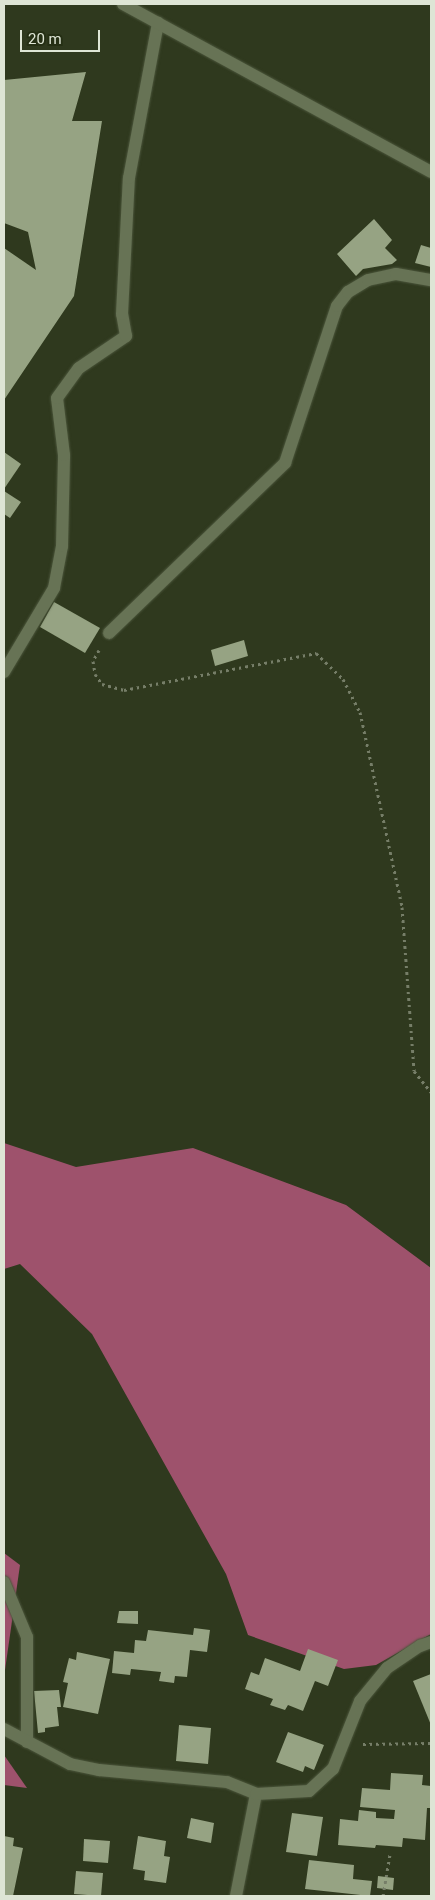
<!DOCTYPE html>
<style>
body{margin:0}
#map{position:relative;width:435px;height:1900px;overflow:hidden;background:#2f391e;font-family:Roboto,sans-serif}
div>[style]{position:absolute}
.forest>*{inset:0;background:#9e526c}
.building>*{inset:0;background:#96a383}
.path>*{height:3px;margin-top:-1.5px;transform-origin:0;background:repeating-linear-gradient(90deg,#767e68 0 2.5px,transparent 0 6.5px)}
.roads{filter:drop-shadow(0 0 1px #4b553b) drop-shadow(0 0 1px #4b553b)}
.minor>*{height:12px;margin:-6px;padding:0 6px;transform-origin:6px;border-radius:6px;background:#677355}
.tertiary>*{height:12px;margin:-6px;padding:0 6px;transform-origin:6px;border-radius:6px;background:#677355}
span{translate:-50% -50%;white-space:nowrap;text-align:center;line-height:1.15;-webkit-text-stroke:5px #252f14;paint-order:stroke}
.frame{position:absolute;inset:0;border:5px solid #dee5d5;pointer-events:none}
.scale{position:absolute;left:20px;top:30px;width:80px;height:22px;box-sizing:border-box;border:2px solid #dee5d5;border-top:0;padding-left:6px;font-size:15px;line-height:18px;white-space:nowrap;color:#dee5d5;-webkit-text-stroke:4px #252f14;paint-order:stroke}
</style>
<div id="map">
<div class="forest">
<i style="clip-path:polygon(4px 1143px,76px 1167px,193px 1148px,346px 1205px,431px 1268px,431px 1634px,376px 1665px,344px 1669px,248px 1635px,226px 1574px,92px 1334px,20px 1264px,4px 1269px)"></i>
<i style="clip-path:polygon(4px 1553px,20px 1565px,4px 1677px)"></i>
<i style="clip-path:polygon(4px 1755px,27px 1788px,4px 1785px)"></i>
</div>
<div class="building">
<i style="clip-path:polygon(86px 72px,72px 121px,102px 121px,74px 296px,4px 400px,4px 248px,36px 270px,28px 232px,4px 223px,4px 80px)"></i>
<i style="clip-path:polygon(374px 219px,392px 240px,385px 248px,397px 260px,392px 264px,363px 269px,356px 276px,337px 254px)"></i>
<i style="clip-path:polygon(421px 245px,431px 248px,431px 267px,415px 263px)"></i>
<i style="clip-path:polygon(4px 452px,21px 464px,4px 489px)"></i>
<i style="clip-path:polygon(4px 491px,21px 502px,10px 518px,4px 514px)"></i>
<i style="clip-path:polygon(54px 602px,100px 628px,85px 653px,40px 627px)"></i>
<i style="clip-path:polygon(244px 640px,248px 656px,215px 666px,211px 650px)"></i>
<i style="clip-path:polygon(119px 1611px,138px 1611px,138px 1624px,117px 1623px)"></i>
<i style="clip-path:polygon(194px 1628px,210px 1630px,207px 1652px,190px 1650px,187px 1677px,175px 1676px,174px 1683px,159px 1681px,161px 1672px,131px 1669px,130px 1675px,112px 1673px,114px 1651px,134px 1653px,135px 1640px,146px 1641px,148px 1630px,193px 1635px)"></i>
<i style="clip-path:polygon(308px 1649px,338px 1660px,328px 1686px,315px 1681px,303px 1711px,288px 1705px,285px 1710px,270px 1705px,273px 1699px,245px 1689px,251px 1672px,259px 1675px,265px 1658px,300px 1671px)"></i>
<i style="clip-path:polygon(77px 1652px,110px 1659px,98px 1714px,63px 1707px,68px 1683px,63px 1682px,69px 1658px,76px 1660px)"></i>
<i style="clip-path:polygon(431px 1674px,431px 1725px,413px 1681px)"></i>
<i style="clip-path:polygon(59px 1690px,61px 1707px,57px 1707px,59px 1726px,45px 1728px,45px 1732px,38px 1733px,34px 1691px)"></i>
<i style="clip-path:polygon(179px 1725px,211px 1728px,208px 1764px,176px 1761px)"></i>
<i style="clip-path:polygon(288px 1732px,324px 1745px,314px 1770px,305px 1766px,303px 1772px,276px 1762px)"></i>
<i style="clip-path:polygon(391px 1773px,423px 1775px,422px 1785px,431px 1786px,431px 1808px,427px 1808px,425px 1840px,403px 1838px,402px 1847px,376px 1845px,375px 1848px,338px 1845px,340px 1819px,358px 1821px,359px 1810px,376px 1812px,376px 1818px,394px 1819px,395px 1810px,360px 1807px,362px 1788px,390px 1790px)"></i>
<i style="clip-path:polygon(292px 1813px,323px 1817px,317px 1856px,286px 1852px)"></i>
<i style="clip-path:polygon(191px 1818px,214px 1823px,211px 1843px,187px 1838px)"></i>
<i style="clip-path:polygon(4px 1836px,14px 1838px,13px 1846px,23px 1848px,13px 1896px,4px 1896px)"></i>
<i style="clip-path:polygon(138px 1836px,166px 1841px,164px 1856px,170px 1857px,166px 1883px,144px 1880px,145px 1871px,133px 1869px)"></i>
<i style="clip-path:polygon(84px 1839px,110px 1841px,108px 1863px,83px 1861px)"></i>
<i style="clip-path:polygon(309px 1860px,354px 1865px,353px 1879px,372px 1881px,370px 1896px,305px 1889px)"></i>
<i style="clip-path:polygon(76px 1871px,103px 1873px,101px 1896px,74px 1894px)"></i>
<i style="clip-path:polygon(378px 1876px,394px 1878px,393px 1890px,377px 1888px)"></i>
</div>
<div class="path">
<i style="left:99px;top:650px;width:13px;rotate:119deg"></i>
<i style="left:93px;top:661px;width:13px;rotate:81deg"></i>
<i style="left:95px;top:674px;width:12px;rotate:55deg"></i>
<i style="left:102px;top:684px;width:23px;rotate:15deg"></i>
<i style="left:124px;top:690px;width:196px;rotate:-10.9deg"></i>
<i style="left:316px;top:653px;width:37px;rotate:44deg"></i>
<i style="left:343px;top:679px;width:37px;rotate:63deg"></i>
<i style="left:360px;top:712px;width:199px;rotate:77.8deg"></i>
<i style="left:402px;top:907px;width:164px;rotate:85.8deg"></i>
<i style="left:414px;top:1071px;width:27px;rotate:51deg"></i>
<i style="left:363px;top:1744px;width:68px;rotate:-0.8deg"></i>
<i style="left:383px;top:1896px;width:43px;rotate:-80.5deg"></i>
</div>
<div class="roads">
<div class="minor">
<i style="left:109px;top:633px;width:245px;rotate:-44deg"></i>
<i style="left:285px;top:463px;width:165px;rotate:-71.7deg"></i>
<i style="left:337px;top:306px;width:18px;rotate:-52deg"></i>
<i style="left:348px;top:292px;width:23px;rotate:-31deg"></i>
<i style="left:368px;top:280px;width:29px;rotate:-12deg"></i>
<i style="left:396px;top:274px;width:36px;rotate:10deg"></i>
<i style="left:4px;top:672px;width:98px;rotate:-59.2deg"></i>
<i style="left:54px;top:588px;width:43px;rotate:-79.2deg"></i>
<i style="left:62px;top:546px;width:91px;rotate:-88.7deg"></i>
<i style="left:64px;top:455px;width:57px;rotate:-97deg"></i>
<i style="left:57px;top:398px;width:37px;rotate:-54deg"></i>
<i style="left:79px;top:368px;width:57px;rotate:-34.2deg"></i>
<i style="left:126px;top:336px;width:22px;rotate:-100deg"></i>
<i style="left:122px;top:314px;width:136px;rotate:-87.1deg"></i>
<i style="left:129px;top:178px;width:158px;rotate:-79.4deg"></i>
<i style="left:4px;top:1582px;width:60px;rotate:67.3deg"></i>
<i style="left:27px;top:1637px;width:105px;rotate:90deg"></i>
<i style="left:4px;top:1729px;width:75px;rotate:27.9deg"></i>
<i style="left:70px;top:1764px;width:30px;rotate:12deg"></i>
<i style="left:99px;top:1770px;width:129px;rotate:5.4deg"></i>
<i style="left:227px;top:1782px;width:31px;rotate:22deg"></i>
<i style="left:236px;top:1896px;width:104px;rotate:-78.9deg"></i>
<i style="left:256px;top:1794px;width:53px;rotate:-3.2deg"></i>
<i style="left:309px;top:1791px;width:33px;rotate:-43deg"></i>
<i style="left:333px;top:1769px;width:73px;rotate:-68.3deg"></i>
<i style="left:360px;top:1701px;width:43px;rotate:-50.7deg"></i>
<i style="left:387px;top:1668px;width:40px;rotate:-34deg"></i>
<i style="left:420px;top:1646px;width:12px;rotate:-20deg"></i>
</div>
<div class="tertiary">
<i style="left:123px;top:4px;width:351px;rotate:28.6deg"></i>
</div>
</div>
<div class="frame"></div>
<div class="scale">20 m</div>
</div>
